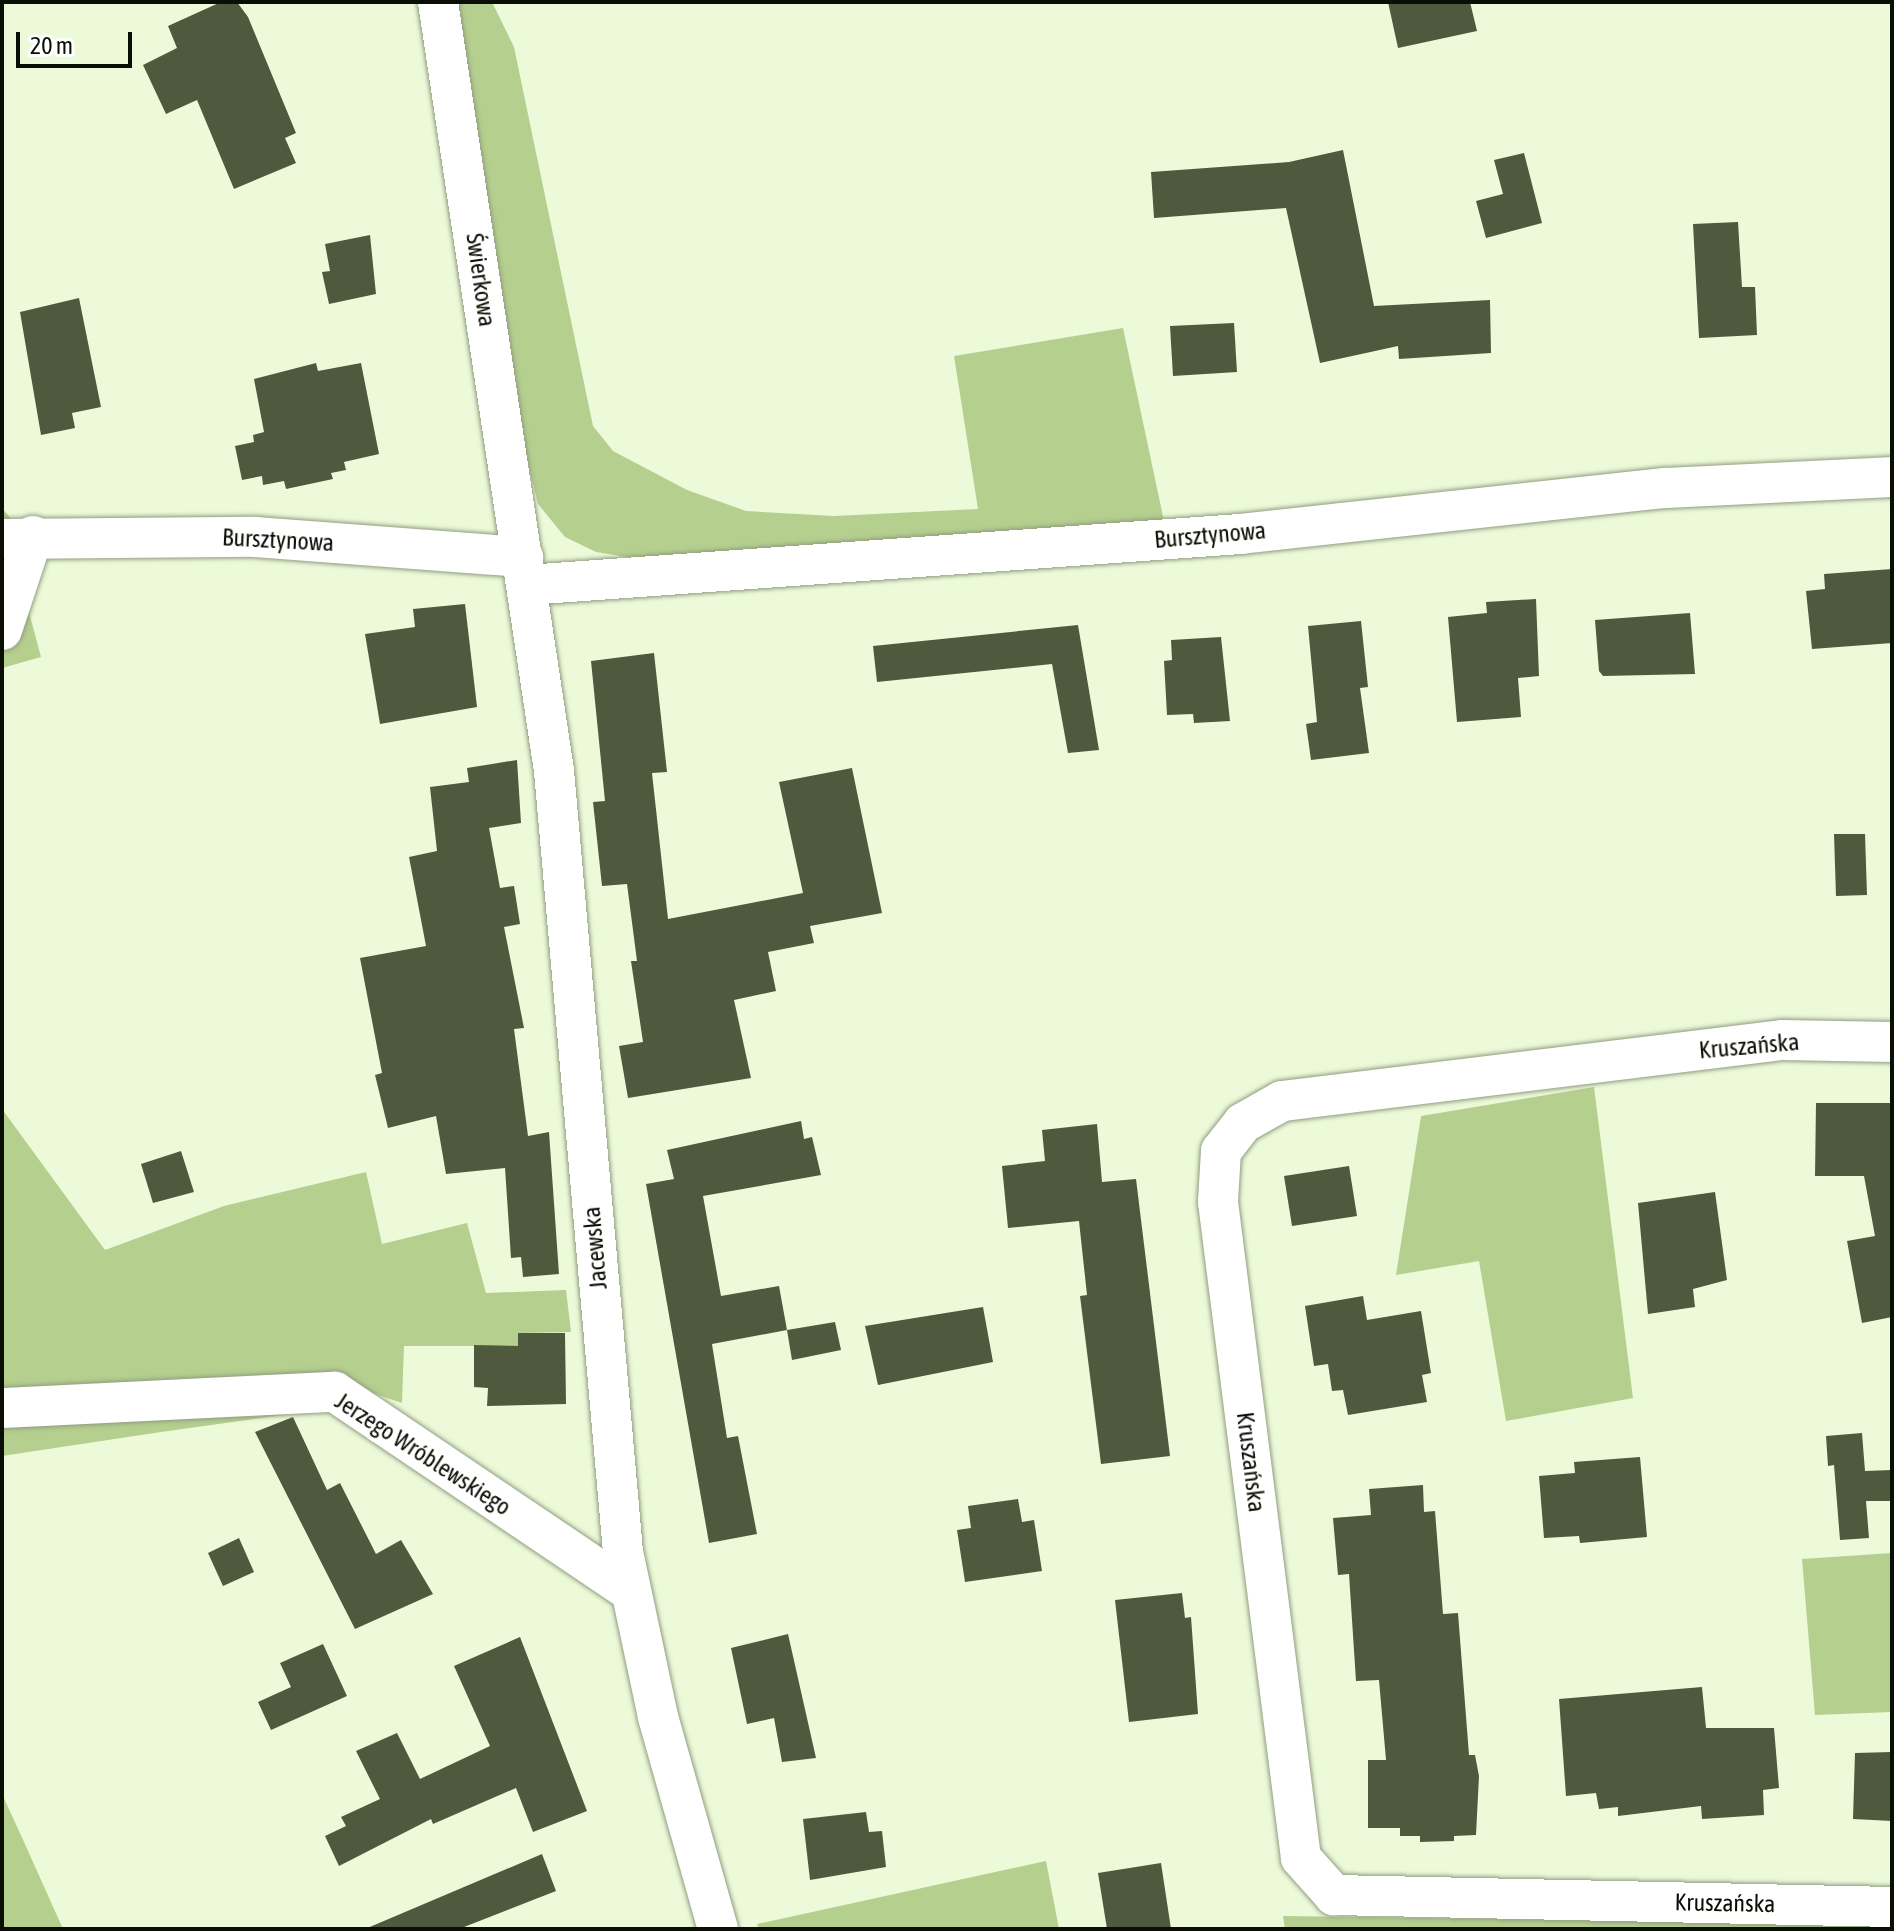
<!DOCTYPE html>
<meta charset="utf-8">
<style>
body{margin:0}
#map{position:relative;width:1894px;height:1931px;overflow:hidden;background:#ecfad9;font-family:"Asap Condensed",sans-serif}
div>[style]{position:absolute}
.green>*{inset:0;background:#b5cf8e}
.building>*{inset:0;background:#4e593e}
.roads{filter:drop-shadow(0 0 2px #919d80) drop-shadow(0 0 2px #919d80)}
.minor>*{height:40px;margin:-20px;padding:0 20px;transform-origin:20px;border-radius:20px;background:#fff}
span{translate:-50% -50%;white-space:nowrap;text-align:center;line-height:1.15;-webkit-text-stroke:8px #fff;paint-order:stroke}
.street-label{font-size:24px;color:#0a0f05}
.frame{position:absolute;inset:0;border:4px solid #0a0f05;pointer-events:none}
.scale{position:absolute;left:16px;top:32px;width:116px;height:36px;box-sizing:border-box;border:4px solid #0a0f05;border-top:0;padding-left:10px;font-size:24px;line-height:28px;white-space:nowrap;color:#0a0f05;-webkit-text-stroke:6px #fff;paint-order:stroke}
</style>
<div id="map">
<div class="green">
<i style="clip-path:polygon(457px 2px,492px 2px,514px 47px,593px 426px,613px 451px,687px 490px,746px 511px,834px 516px,978px 509px,954px 356px,1123px 328px,1164px 521px,640px 559px,596px 552px,565px 537px,538px 504px,526px 455px)"></i>
<i style="clip-path:polygon(2px 508px,40px 553px,23px 590px,41px 657px,2px 668px)"></i>
<i style="clip-path:polygon(1594px 1087px,1633px 1398px,1506px 1421px,1479px 1261px,1396px 1275px,1421px 1116px)"></i>
<i style="clip-path:polygon(2px 1109px,105px 1250px,224px 1206px,366px 1172px,382px 1244px,467px 1223px,486px 1293px,566px 1290px,571px 1332px,519px 1333px,518px 1346px,404px 1346px,402px 1403px,337px 1381px,2px 1400px)"></i>
<i style="clip-path:polygon(326px 1409px,161px 1432px,2px 1456px,2px 1418px)"></i>
<i style="clip-path:polygon(1892px 1553px,1892px 1712px,1815px 1715px,1802px 1559px)"></i>
<i style="clip-path:polygon(2px 1794px,24px 1842px,63px 1929px,2px 1929px)"></i>
<i style="clip-path:polygon(1046px 1861px,1059px 1929px,759px 1929px,757px 1924px)"></i>
<i style="clip-path:polygon(1283px 1916px,1892px 1925px,1892px 1929px,1285px 1929px)"></i>
</div>
<div class="building">
<i style="clip-path:polygon(221px 2px,237px 2px,248px 17px,296px 133px,285px 138px,296px 163px,234px 189px,197px 100px,166px 114px,143px 65px,177px 48px,168px 26px)"></i>
<i style="clip-path:polygon(1388px 2px,1470px 2px,1477px 31px,1398px 48px)"></i>
<i style="clip-path:polygon(1343px 150px,1374px 306px,1490px 300px,1491px 353px,1399px 359px,1398px 346px,1320px 363px,1286px 208px,1154px 218px,1151px 172px,1289px 162px)"></i>
<i style="clip-path:polygon(1524px 153px,1542px 223px,1486px 238px,1476px 201px,1503px 194px,1494px 160px)"></i>
<i style="clip-path:polygon(1738px 222px,1742px 287px,1755px 287px,1757px 335px,1699px 338px,1693px 224px)"></i>
<i style="clip-path:polygon(370px 235px,376px 294px,329px 304px,322px 272px,330px 271px,325px 244px)"></i>
<i style="clip-path:polygon(79px 298px,101px 407px,72px 413px,75px 428px,41px 435px,20px 312px)"></i>
<i style="clip-path:polygon(1234px 323px,1237px 372px,1173px 376px,1170px 326px)"></i>
<i style="clip-path:polygon(316px 363px,318px 371px,361px 363px,379px 454px,344px 462px,346px 470px,331px 473px,333px 479px,286px 489px,284px 481px,263px 485px,262px 476px,242px 480px,235px 446px,254px 442px,253px 435px,264px 432px,254px 379px)"></i>
<i style="clip-path:polygon(1892px 569px,1892px 643px,1812px 649px,1806px 591px,1825px 589px,1824px 574px)"></i>
<i style="clip-path:polygon(1536px 599px,1539px 676px,1518px 678px,1521px 717px,1457px 722px,1448px 617px,1487px 613px,1486px 602px)"></i>
<i style="clip-path:polygon(465px 604px,477px 707px,380px 724px,365px 634px,415px 627px,413px 609px)"></i>
<i style="clip-path:polygon(1690px 613px,1695px 674px,1603px 676px,1599px 671px,1595px 620px)"></i>
<i style="clip-path:polygon(1361px 621px,1368px 687px,1360px 688px,1369px 753px,1311px 760px,1306px 724px,1317px 722px,1308px 626px)"></i>
<i style="clip-path:polygon(1078px 625px,1099px 750px,1068px 753px,1052px 664px,877px 682px,873px 646px)"></i>
<i style="clip-path:polygon(1221px 637px,1230px 721px,1194px 723px,1193px 714px,1167px 715px,1164px 661px,1172px 660px,1171px 640px)"></i>
<i style="clip-path:polygon(654px 653px,667px 772px,652px 773px,668px 919px,803px 893px,779px 782px,852px 768px,882px 913px,810px 926px,814px 943px,768px 952px,776px 991px,734px 1000px,751px 1078px,628px 1098px,619px 1046px,643px 1042px,631px 961px,637px 961px,627px 884px,602px 886px,593px 802px,605px 801px,591px 661px)"></i>
<i style="clip-path:polygon(517px 760px,521px 823px,489px 828px,500px 888px,514px 886px,520px 924px,504px 927px,524px 1028px,514px 1029px,528px 1136px,549px 1132px,559px 1274px,523px 1277px,521px 1257px,511px 1258px,505px 1168px,446px 1174px,436px 1116px,388px 1128px,375px 1075px,382px 1073px,360px 958px,426px 946px,409px 857px,437px 851px,430px 787px,469px 782px,467px 768px)"></i>
<i style="clip-path:polygon(1834px 834px,1865px 834px,1867px 895px,1836px 896px)"></i>
<i style="clip-path:polygon(1816px 1103px,1892px 1103px,1892px 1317px,1862px 1323px,1847px 1241px,1875px 1236px,1864px 1176px,1815px 1176px)"></i>
<i style="clip-path:polygon(801px 1121px,804px 1139px,812px 1137px,821px 1175px,703px 1196px,721px 1296px,779px 1286px,787px 1330px,712px 1344px,727px 1438px,738px 1436px,757px 1534px,709px 1543px,646px 1184px,674px 1179px,667px 1150px)"></i>
<i style="clip-path:polygon(1097px 1124px,1102px 1182px,1136px 1179px,1170px 1456px,1101px 1464px,1080px 1296px,1087px 1295px,1079px 1221px,1008px 1228px,1002px 1166px,1045px 1161px,1042px 1130px)"></i>
<i style="clip-path:polygon(181px 1151px,194px 1192px,153px 1203px,141px 1164px)"></i>
<i style="clip-path:polygon(1349px 1166px,1357px 1216px,1292px 1226px,1284px 1176px)"></i>
<i style="clip-path:polygon(1715px 1192px,1727px 1280px,1693px 1289px,1695px 1307px,1648px 1314px,1638px 1203px)"></i>
<i style="clip-path:polygon(1363px 1296px,1367px 1320px,1421px 1311px,1431px 1373px,1422px 1375px,1427px 1402px,1348px 1415px,1343px 1390px,1332px 1391px,1328px 1364px,1314px 1366px,1305px 1306px)"></i>
<i style="clip-path:polygon(983px 1307px,993px 1362px,878px 1385px,865px 1326px)"></i>
<i style="clip-path:polygon(835px 1322px,841px 1350px,792px 1360px,787px 1330px)"></i>
<i style="clip-path:polygon(518px 1333px,565px 1333px,566px 1404px,487px 1406px,488px 1388px,474px 1387px,474px 1345px,518px 1346px)"></i>
<i style="clip-path:polygon(293px 1417px,327px 1490px,340px 1483px,376px 1554px,401px 1540px,433px 1594px,355px 1629px,255px 1432px)"></i>
<i style="clip-path:polygon(1862px 1433px,1865px 1471px,1892px 1470px,1892px 1501px,1866px 1501px,1869px 1538px,1840px 1540px,1834px 1465px,1828px 1466px,1826px 1436px)"></i>
<i style="clip-path:polygon(1640px 1457px,1647px 1537px,1580px 1543px,1579px 1536px,1544px 1538px,1539px 1476px,1575px 1473px,1574px 1462px)"></i>
<i style="clip-path:polygon(1423px 1485px,1424px 1512px,1435px 1511px,1443px 1614px,1458px 1613px,1469px 1755px,1475px 1755px,1479px 1776px,1476px 1835px,1454px 1836px,1454px 1841px,1420px 1842px,1420px 1836px,1400px 1836px,1400px 1828px,1368px 1828px,1368px 1760px,1386px 1760px,1379px 1680px,1356px 1681px,1349px 1574px,1338px 1575px,1333px 1518px,1371px 1515px,1369px 1489px)"></i>
<i style="clip-path:polygon(1018px 1499px,1022px 1522px,1034px 1520px,1042px 1571px,965px 1582px,957px 1530px,971px 1528px,968px 1506px)"></i>
<i style="clip-path:polygon(239px 1538px,254px 1572px,223px 1586px,208px 1553px)"></i>
<i style="clip-path:polygon(1182px 1593px,1185px 1618px,1191px 1617px,1198px 1714px,1129px 1722px,1115px 1600px)"></i>
<i style="clip-path:polygon(788px 1634px,816px 1758px,782px 1762px,774px 1718px,747px 1724px,731px 1648px)"></i>
<i style="clip-path:polygon(520px 1637px,587px 1811px,533px 1832px,516px 1788px,433px 1824px,431px 1819px,339px 1866px,325px 1836px,346px 1826px,341px 1817px,380px 1799px,356px 1751px,397px 1733px,420px 1779px,490px 1746px,454px 1666px)"></i>
<i style="clip-path:polygon(323px 1644px,347px 1696px,271px 1730px,258px 1702px,291px 1687px,280px 1663px)"></i>
<i style="clip-path:polygon(1702px 1687px,1706px 1728px,1774px 1728px,1779px 1788px,1763px 1790px,1764px 1815px,1702px 1819px,1701px 1806px,1618px 1816px,1618px 1807px,1599px 1809px,1596px 1793px,1566px 1796px,1559px 1699px)"></i>
<i style="clip-path:polygon(1892px 1752px,1892px 1821px,1853px 1819px,1855px 1753px)"></i>
<i style="clip-path:polygon(866px 1812px,869px 1832px,882px 1831px,886px 1867px,810px 1880px,803px 1819px)"></i>
<i style="clip-path:polygon(542px 1854px,556px 1891px,459px 1929px,365px 1929px)"></i>
<i style="clip-path:polygon(1161px 1863px,1171px 1929px,1107px 1929px,1098px 1873px)"></i>
</div>
<div class="roads">
<div class="minor">
<i style="left:438px;top:2px;width:778px;rotate:81.42deg"></i>
<i style="left:554px;top:771px;width:784px;rotate:84.95deg"></i>
<i style="left:623px;top:1552px;width:169px;rotate:78deg"></i>
<i style="left:658px;top:1717px;width:220px;rotate:74.2deg"></i>
<i style="left:2px;top:539px;width:253px;rotate:-0.5deg"></i>
<i style="left:255px;top:537px;width:269px;rotate:4.3deg"></i>
<i style="left:527px;top:585px;width:715px;rotate:-4.09deg"></i>
<i style="left:1240px;top:534px;width:428px;rotate:-6.2deg"></i>
<i style="left:1666px;top:488px;width:226px;rotate:-2.8deg"></i>
<i style="left:2px;top:630px;width:99px;rotate:-71.7deg"></i>
<i style="left:1892px;top:1042px;width:110px;rotate:-179deg"></i>
<i style="left:1782px;top:1040px;width:504px;rotate:173.04deg"></i>
<i style="left:1282px;top:1101px;width:45px;rotate:150.6deg"></i>
<i style="left:1243px;top:1123px;width:36px;rotate:128deg"></i>
<i style="left:1221px;top:1151px;width:51px;rotate:93.4deg"></i>
<i style="left:1218px;top:1202px;width:661px;rotate:82.79deg"></i>
<i style="left:1301px;top:1858px;width:50px;rotate:48.3deg"></i>
<i style="left:1334px;top:1895px;width:558px;rotate:1.23deg"></i>
<i style="left:2px;top:1408px;width:333px;rotate:-2.8deg"></i>
<i style="left:335px;top:1392px;width:354px;rotate:34deg"></i>
</div>
</div>
<div class="street-label">
<span style="left:481px;top:280px;rotate:82deg">Świerkowa</span>
<span style="left:1210px;top:535px;rotate:-5deg">Bursztynowa</span>
<span style="left:278px;top:540px;rotate:3deg">Bursztynowa</span>
<span style="left:1749px;top:1046px;rotate:-5deg">Kruszańska</span>
<span style="left:595px;top:1248px;rotate:-95deg">Jacewska</span>
<span style="left:423px;top:1454px;rotate:33deg">Jerzego Wróblewskiego</span>
<span style="left:1251px;top:1462px;rotate:83deg">Kruszańska</span>
<span style="left:1725px;top:1903px;rotate:1deg">Kruszańska</span>
</div>
<div class="frame"></div>
<div class="scale">20 m</div>
</div>
